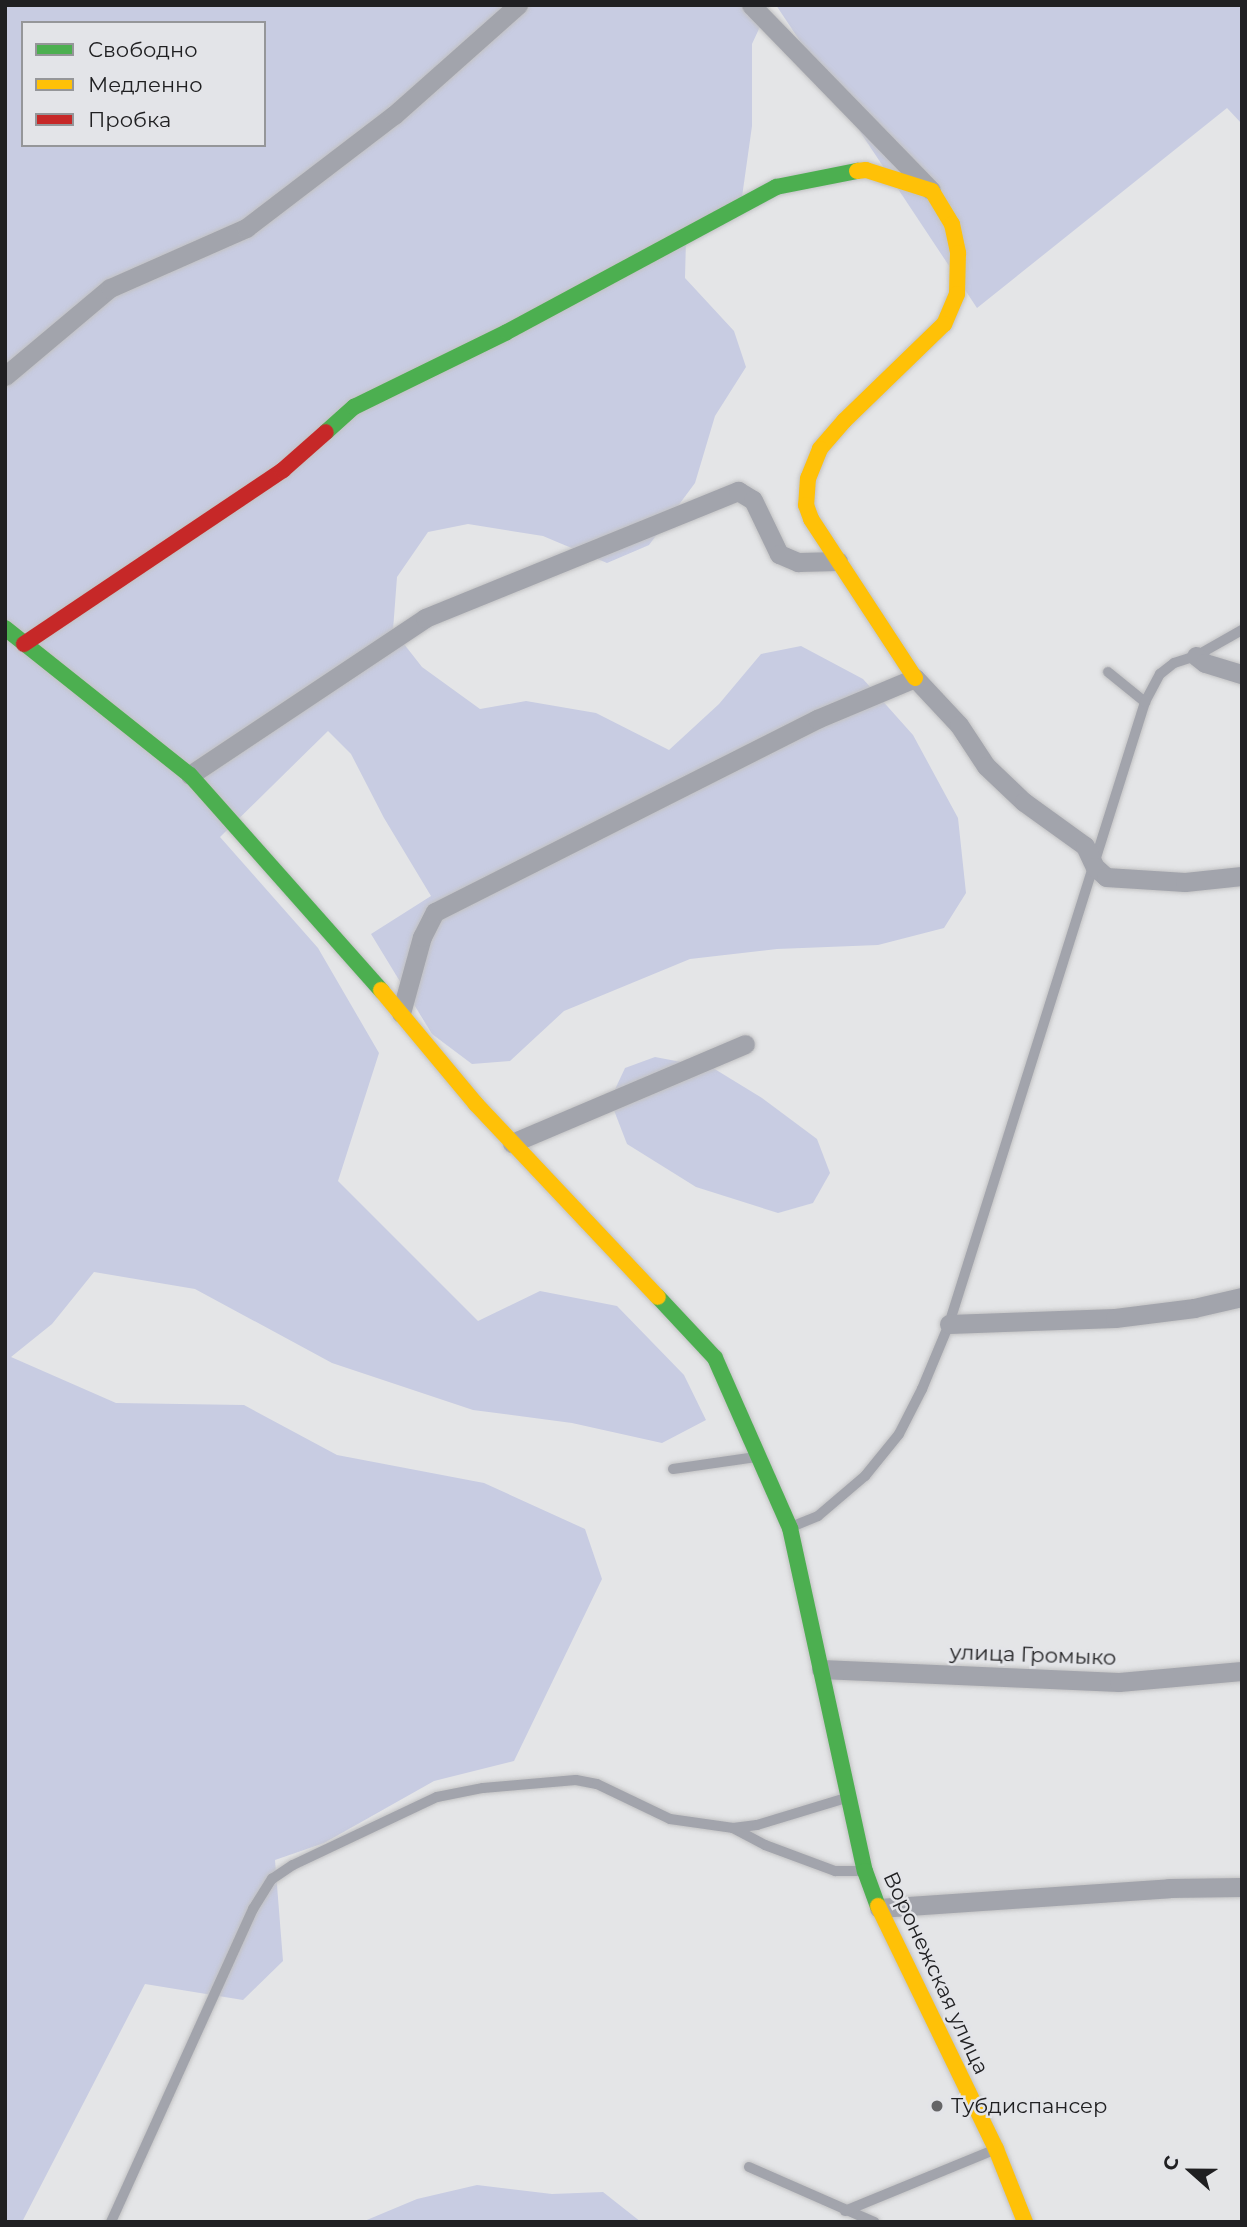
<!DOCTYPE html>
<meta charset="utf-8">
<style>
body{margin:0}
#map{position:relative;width:1247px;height:2227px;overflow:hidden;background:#e4e5e7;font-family:Montserrat,sans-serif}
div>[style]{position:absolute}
.green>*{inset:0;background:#c8cce2}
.roads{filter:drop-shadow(0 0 2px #c2c2c3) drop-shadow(0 0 2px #c2c2c3)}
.lane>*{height:10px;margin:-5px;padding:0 5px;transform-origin:5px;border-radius:5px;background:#a2a4ac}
.street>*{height:19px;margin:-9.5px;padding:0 9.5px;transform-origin:9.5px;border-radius:9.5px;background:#a2a4ac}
.fast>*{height:16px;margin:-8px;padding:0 8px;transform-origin:8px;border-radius:8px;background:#4caf50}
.slow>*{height:16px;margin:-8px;padding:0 8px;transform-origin:8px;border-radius:8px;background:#ffc107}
.jam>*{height:16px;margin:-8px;padding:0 8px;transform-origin:8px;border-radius:8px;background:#c62828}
.dots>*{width:19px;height:19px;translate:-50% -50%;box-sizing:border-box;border:4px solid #e3e4e8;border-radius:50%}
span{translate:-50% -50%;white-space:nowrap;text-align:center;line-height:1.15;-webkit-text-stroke:5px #e3e4e8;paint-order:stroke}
.street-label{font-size:21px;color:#202022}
.poi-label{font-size:21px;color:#202022}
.left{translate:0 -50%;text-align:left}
.frame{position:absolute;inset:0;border:7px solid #202022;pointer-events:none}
.legend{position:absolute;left:21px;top:21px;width:245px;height:126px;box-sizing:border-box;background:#e3e4e8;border:2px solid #959699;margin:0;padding:9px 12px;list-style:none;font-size:21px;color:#202022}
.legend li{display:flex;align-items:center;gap:14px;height:35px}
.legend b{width:35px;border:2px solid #959699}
.north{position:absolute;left:1156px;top:2136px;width:70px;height:70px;-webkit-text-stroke:5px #e3e4e8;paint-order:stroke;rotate:291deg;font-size:19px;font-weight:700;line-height:28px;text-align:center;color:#202022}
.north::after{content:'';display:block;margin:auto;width:24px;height:32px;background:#202022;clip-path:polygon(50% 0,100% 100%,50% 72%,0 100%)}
</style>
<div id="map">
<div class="green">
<i style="clip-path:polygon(evenodd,5px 5px,770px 5px,752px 44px,752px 126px,742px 197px,686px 239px,685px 278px,734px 331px,746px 367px,715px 416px,695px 483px,649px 545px,607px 563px,543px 536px,468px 524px,428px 532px,397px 577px,393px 630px,422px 667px,480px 709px,526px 701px,596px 713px,669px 750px,719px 704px,761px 654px,801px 646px,863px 679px,913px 735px,958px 818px,966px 893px,944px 928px,878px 945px,777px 949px,690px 959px,564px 1011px,510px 1061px,472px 1064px,432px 1034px,371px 934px,431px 896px,384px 818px,351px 754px,328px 731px,220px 837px,318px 948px,379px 1053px,338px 1181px,478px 1321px,540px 1291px,617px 1306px,684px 1375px,706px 1420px,662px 1443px,572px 1423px,473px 1410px,332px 1363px,195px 1289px,94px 1272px,52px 1324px,11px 1357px,116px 1403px,244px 1405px,337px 1455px,484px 1483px,585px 1529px,602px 1579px,514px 1761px,434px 1781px,324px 1843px,275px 1860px,283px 1961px,243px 2000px,145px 1984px,22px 2222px,5px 2222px,5px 5px,23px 23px,264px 23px,264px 145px,23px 145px,23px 23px)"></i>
<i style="clip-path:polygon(776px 5px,1242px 5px,1242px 124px,1227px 108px,977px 308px)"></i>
<i style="clip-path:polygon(655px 1057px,713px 1068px,762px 1098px,817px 1139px,830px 1173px,813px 1203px,778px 1213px,696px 1187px,627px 1144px,610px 1100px,625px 1068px)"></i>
<i style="clip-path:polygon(477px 2185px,552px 2194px,603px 2192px,641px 2222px,362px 2222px,417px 2199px)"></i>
</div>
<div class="roads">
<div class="lane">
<i style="left:1108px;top:672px;width:48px;rotate:39deg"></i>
<i style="left:673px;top:1469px;width:84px;rotate:-8.2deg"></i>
<i style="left:791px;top:1527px;width:29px;rotate:-22deg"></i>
<i style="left:818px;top:1516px;width:62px;rotate:-40.4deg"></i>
<i style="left:865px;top:1476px;width:54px;rotate:-51deg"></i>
<i style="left:899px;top:1434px;width:51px;rotate:-62.9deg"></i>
<i style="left:922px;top:1389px;width:70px;rotate:-67.4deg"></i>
<i style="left:949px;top:1324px;width:652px;rotate:-72.51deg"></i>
<i style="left:1145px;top:702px;width:32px;rotate:-62deg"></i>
<i style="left:1160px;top:674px;width:18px;rotate:-38deg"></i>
<i style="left:1174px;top:663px;width:23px;rotate:-18deg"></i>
<i style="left:1196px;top:656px;width:53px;rotate:-29.5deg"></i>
<i style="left:733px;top:1828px;width:36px;rotate:28deg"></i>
<i style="left:765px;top:1845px;width:75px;rotate:20.4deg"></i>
<i style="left:835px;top:1871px;width:28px"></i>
<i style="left:749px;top:2167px;width:137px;rotate:23.7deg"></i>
<i style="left:845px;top:2211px;width:163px;rotate:-22.3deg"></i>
<i style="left:111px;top:2222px;width:344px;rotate:-65.6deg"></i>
<i style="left:253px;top:1909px;width:36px;rotate:-58deg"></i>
<i style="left:272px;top:1879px;width:25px;rotate:-34deg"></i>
<i style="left:293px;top:1865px;width:159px;rotate:-25.3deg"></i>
<i style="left:437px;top:1797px;width:47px;rotate:-11.1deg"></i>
<i style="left:483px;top:1788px;width:93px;rotate:-4.9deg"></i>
<i style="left:576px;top:1780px;width:21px;rotate:11deg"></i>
<i style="left:597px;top:1784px;width:81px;rotate:25.6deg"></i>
<i style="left:670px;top:1819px;width:64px;rotate:8.1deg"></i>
<i style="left:733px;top:1828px;width:24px;rotate:-7deg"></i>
<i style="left:757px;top:1825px;width:93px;rotate:-16.9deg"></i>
</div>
<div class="street">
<i style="left:751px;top:5px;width:258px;rotate:45.8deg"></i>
<i style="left:5px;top:376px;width:137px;rotate:-40deg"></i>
<i style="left:110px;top:288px;width:149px;rotate:-23.8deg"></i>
<i style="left:246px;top:228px;width:186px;rotate:-37.4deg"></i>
<i style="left:394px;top:115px;width:166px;rotate:-41.6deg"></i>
<i style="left:1196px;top:656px;width:11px;rotate:38deg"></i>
<i style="left:1205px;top:663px;width:39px;rotate:17deg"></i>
<i style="left:190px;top:775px;width:283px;rotate:-33.7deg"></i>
<i style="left:425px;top:618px;width:338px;rotate:-22.1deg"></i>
<i style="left:738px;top:491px;width:17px;rotate:31deg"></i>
<i style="left:753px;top:500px;width:60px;rotate:64.3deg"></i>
<i style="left:779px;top:554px;width:21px;rotate:23deg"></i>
<i style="left:798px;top:562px;width:40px;rotate:-1.4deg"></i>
<i style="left:401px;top:1013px;width:79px;rotate:-74.6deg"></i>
<i style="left:422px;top:937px;width:28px;rotate:-63deg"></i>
<i style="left:435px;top:912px;width:428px;rotate:-26.8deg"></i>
<i style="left:817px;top:719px;width:106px;rotate:-22.7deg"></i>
<i style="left:915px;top:678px;width:64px;rotate:46.9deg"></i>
<i style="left:959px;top:725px;width:49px;rotate:56.6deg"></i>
<i style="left:986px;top:766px;width:52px;rotate:43.5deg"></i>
<i style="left:1024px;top:802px;width:75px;rotate:35.8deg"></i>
<i style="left:1085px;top:846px;width:23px;rotate:65deg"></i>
<i style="left:1095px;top:867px;width:15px;rotate:42deg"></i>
<i style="left:1106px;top:877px;width:79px;rotate:3.6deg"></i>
<i style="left:1185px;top:882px;width:57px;rotate:-6deg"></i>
<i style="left:512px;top:1143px;width:253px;rotate:-23deg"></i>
<i style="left:949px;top:1324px;width:166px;rotate:-2.1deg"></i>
<i style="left:1115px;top:1318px;width:80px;rotate:-7.2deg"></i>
<i style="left:1194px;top:1308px;width:49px;rotate:-12.9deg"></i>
<i style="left:821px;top:1669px;width:298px;rotate:2.5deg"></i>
<i style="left:1119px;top:1682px;width:123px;rotate:-5.1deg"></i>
<i style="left:879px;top:1908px;width:291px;rotate:-3.9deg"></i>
<i style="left:1169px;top:1888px;width:73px;rotate:-0.8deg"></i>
</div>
<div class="fast">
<i style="left:326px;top:432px;width:38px;rotate:-42deg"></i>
<i style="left:354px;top:407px;width:170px;rotate:-26.1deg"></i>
<i style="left:507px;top:332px;width:306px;rotate:-28.3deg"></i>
<i style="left:776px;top:187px;width:83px;rotate:-11.2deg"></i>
<i style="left:5px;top:628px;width:236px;rotate:38.5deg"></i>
<i style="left:190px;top:775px;width:288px;rotate:48.4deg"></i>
<i style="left:658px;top:1297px;width:83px;rotate:46.9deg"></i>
<i style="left:715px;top:1358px;width:186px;rotate:66.2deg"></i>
<i style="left:790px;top:1528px;width:351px;rotate:77.7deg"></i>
<i style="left:865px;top:1871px;width:37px;rotate:70deg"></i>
</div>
<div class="slow">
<i style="left:857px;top:171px;width:9px;rotate:-6deg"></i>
<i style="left:866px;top:170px;width:69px;rotate:17.7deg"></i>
<i style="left:932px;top:191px;width:39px;rotate:59deg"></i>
<i style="left:952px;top:224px;width:30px;rotate:78deg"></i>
<i style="left:958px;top:253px;width:41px;rotate:91.4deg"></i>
<i style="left:957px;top:294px;width:33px;rotate:113deg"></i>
<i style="left:944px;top:324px;width:139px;rotate:135.9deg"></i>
<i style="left:844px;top:421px;width:37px;rotate:131deg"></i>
<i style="left:820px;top:449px;width:31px;rotate:112deg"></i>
<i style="left:808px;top:478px;width:27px;rotate:94deg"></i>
<i style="left:806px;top:505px;width:15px;rotate:70deg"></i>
<i style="left:811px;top:519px;width:190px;rotate:56.8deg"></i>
<i style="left:381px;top:990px;width:148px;rotate:50.2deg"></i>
<i style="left:476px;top:1104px;width:265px;rotate:46.7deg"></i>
<i style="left:878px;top:1906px;width:270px;rotate:64.1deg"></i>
<i style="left:996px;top:2149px;width:79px;rotate:68.3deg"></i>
</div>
<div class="jam">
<i style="left:24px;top:644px;width:312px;rotate:-33.9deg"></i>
<i style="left:283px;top:470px;width:57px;rotate:-41.5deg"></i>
</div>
</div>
<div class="dots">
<i style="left:937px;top:2106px;background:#656567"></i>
</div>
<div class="street-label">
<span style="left:1033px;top:1655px;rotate:2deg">улица Громыко</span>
<span style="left:936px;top:1973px;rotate:65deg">Воронежская улица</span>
</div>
<div class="poi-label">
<span class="left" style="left:951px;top:2106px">Тубдиспансер</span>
</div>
<div class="frame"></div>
<ul class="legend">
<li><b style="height:9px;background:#4caf50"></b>Свободно</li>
<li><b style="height:9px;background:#ffc107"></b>Медленно</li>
<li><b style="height:9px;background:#c62828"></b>Пробка</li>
</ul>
<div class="north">С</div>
</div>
